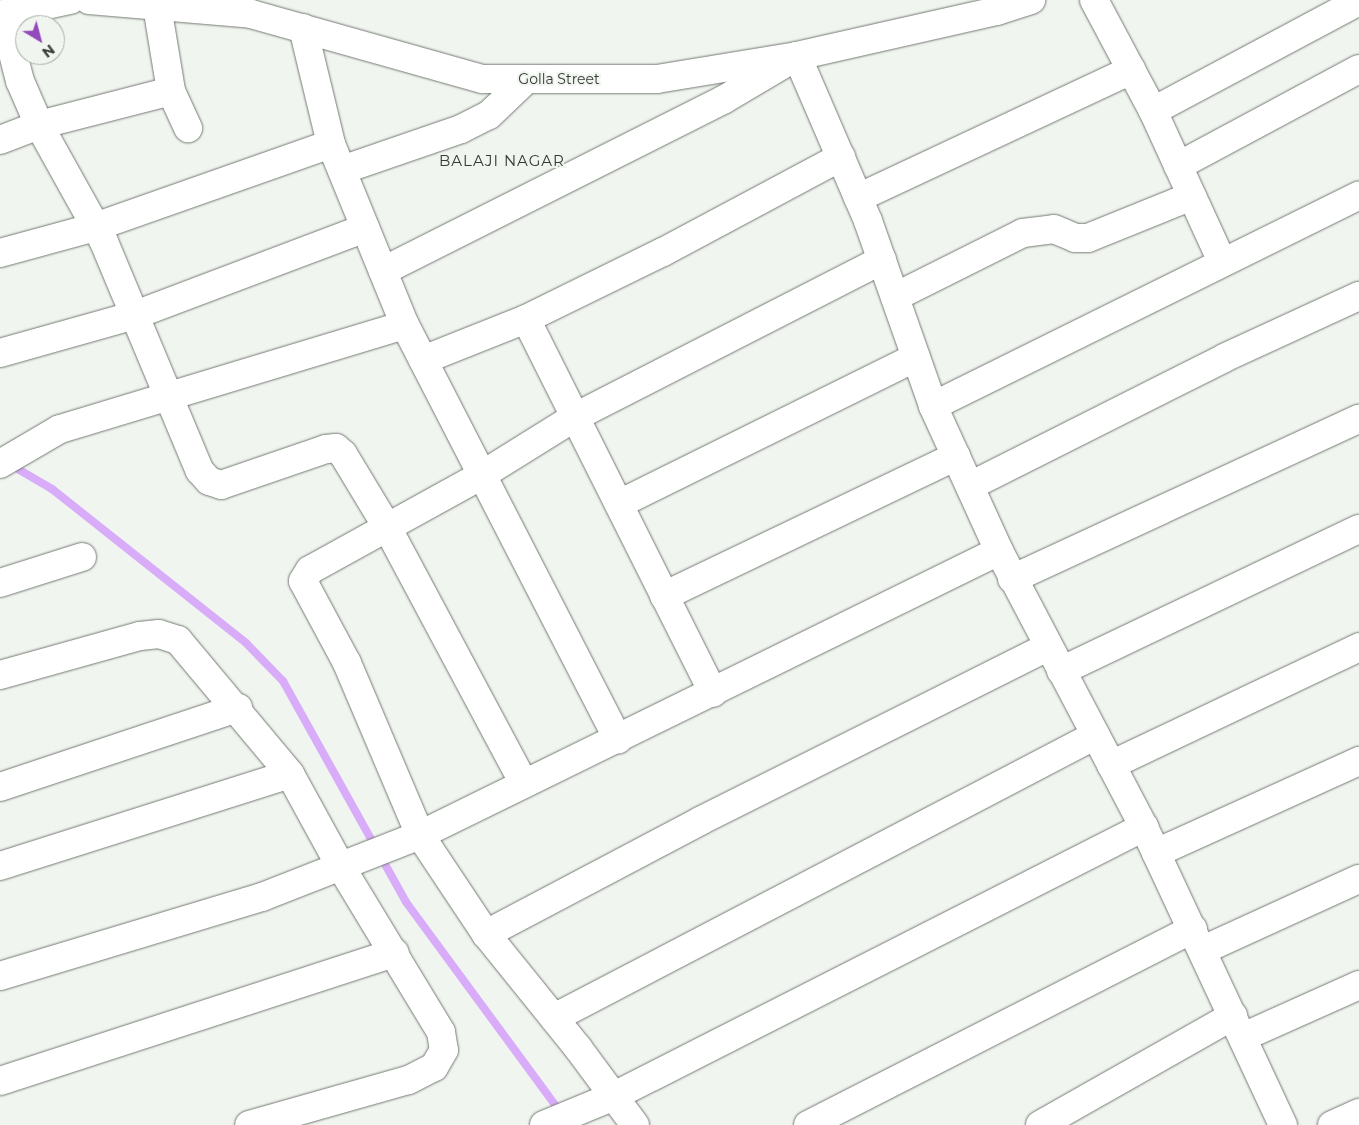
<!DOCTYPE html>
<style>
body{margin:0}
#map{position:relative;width:1359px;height:1125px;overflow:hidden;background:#f0f5ef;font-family:Montserrat,sans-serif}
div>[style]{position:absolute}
.stream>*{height:8px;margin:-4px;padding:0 4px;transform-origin:4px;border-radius:4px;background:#d9acf9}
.roads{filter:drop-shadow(0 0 1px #747973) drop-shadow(0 0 1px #747973)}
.minor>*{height:28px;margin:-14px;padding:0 14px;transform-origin:14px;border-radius:14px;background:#fff}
span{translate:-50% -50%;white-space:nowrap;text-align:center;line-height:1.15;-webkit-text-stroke:4px #f0f5ef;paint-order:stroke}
.street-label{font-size:14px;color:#373937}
.neighbourhood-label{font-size:15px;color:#373937;letter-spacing:1px}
.north{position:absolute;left:15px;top:15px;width:50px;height:50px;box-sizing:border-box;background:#f0f5ef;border:1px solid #a6aaa5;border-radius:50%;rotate:143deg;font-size:14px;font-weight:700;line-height:20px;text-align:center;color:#373937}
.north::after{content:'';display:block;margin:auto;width:18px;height:22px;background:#924abd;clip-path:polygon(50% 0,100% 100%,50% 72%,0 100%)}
</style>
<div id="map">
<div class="stream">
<i style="left:11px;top:465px;width:48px;rotate:30.3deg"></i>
<i style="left:52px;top:489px;width:248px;rotate:38.4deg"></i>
<i style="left:246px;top:643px;width:53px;rotate:45.8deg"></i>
<i style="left:283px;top:681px;width:253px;rotate:60.9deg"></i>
<i style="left:406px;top:902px;width:262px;rotate:53.7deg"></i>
</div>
<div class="roads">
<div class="minor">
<i style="left:89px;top:0;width:163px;rotate:4.9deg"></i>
<i style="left:251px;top:14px;width:241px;rotate:15.7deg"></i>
<i style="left:483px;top:79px;width:174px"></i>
<i style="left:657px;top:79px;width:142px;rotate:-9.3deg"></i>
<i style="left:797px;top:56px;width:205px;rotate:-12.7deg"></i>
<i style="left:997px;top:11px;width:36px;rotate:-18deg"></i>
<i style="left:1094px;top:0;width:126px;rotate:62deg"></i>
<i style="left:1153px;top:111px;width:166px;rotate:65.4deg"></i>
<i style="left:157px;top:6px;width:86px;rotate:80.6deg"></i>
<i style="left:171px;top:91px;width:41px;rotate:65.3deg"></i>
<i style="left:3px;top:14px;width:69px;rotate:75.8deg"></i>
<i style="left:20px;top:81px;width:48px;rotate:66.6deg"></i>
<i style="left:39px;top:125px;width:134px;rotate:60.9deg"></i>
<i style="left:104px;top:242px;width:248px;rotate:67.3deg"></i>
<i style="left:200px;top:471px;width:13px;rotate:48deg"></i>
<i style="left:209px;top:481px;width:13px;rotate:18deg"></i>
<i style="left:221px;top:485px;width:111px;rotate:-18.9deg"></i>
<i style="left:326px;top:449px;width:10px;rotate:-6deg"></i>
<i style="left:336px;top:448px;width:9px;rotate:41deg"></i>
<i style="left:343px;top:454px;width:85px;rotate:58.9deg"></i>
<i style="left:387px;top:527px;width:291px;rotate:61.9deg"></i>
<i style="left:0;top:15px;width:72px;rotate:-12.1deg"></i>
<i style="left:303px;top:28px;width:119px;rotate:76.4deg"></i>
<i style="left:331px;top:144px;width:196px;rotate:67.8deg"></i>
<i style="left:405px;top:325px;width:466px;rotate:62.8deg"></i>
<i style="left:1153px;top:111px;width:234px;rotate:-28.1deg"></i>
<i style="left:0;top:140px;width:42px;rotate:-21deg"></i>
<i style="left:39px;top:125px;width:136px;rotate:-14.4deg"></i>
<i style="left:1178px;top:166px;width:205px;rotate:-28.2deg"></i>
<i style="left:342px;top:170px;width:126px;rotate:-19deg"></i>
<i style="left:461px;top:129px;width:31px;rotate:-27deg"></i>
<i style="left:489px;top:115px;width:52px;rotate:-43.5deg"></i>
<i style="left:858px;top:198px;width:302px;rotate:-25.1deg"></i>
<i style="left:0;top:253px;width:98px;rotate:-15.3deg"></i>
<i style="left:95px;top:227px;width:250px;rotate:-19.4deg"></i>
<i style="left:383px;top:271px;width:381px;rotate:-26.7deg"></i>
<i style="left:723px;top:100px;width:86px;rotate:-30.7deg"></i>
<i style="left:797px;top:56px;width:180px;rotate:66.7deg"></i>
<i style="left:868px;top:221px;width:196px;rotate:70.6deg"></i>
<i style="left:933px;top:406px;width:159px;rotate:65.5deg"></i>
<i style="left:999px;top:551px;width:312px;rotate:62.3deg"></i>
<i style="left:1144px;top:827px;width:329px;rotate:65deg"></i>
<i style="left:895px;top:297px;width:143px;rotate:-26.6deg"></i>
<i style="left:1023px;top:233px;width:31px;rotate:-7deg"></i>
<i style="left:1054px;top:229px;width:23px;rotate:23deg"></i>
<i style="left:1075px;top:238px;width:13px"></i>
<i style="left:1088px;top:238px;width:112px;rotate:-22deg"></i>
<i style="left:526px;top:319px;width:418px;rotate:63.4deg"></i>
<i style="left:0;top:353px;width:140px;rotate:-15.7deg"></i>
<i style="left:135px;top:315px;width:246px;rotate:-20.7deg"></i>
<i style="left:423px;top:360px;width:111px;rotate:-21.7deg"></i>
<i style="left:526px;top:319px;width:153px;rotate:-26.1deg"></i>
<i style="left:663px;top:252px;width:202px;rotate:-28.1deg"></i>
<i style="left:933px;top:406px;width:475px;rotate:-26.3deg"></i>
<i style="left:0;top:464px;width:69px;rotate:-30.3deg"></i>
<i style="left:60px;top:429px;width:360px;rotate:-16.8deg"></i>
<i style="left:970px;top:486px;width:284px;rotate:-26.7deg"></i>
<i style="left:1224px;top:358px;width:149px;rotate:-24.7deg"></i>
<i style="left:619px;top:504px;width:331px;rotate:-26.3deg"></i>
<i style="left:1012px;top:579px;width:382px;rotate:-24.8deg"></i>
<i style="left:0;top:583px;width:86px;rotate:-17.6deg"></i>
<i style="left:664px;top:596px;width:324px;rotate:-25.6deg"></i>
<i style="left:1061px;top:671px;width:330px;rotate:-25.5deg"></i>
<i style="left:0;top:675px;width:145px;rotate:-15.6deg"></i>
<i style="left:140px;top:636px;width:19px;rotate:-6deg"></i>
<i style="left:159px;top:634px;width:20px;rotate:18deg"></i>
<i style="left:178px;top:640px;width:175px;rotate:50.1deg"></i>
<i style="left:290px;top:774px;width:106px;rotate:61.3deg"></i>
<i style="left:341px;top:867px;width:193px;rotate:58.8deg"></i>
<i style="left:441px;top:1032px;width:18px;rotate:81deg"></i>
<i style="left:444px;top:1050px;width:20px;rotate:120deg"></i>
<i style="left:434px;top:1067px;width:29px;rotate:153deg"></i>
<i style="left:408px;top:1080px;width:165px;rotate:164.2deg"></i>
<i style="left:1111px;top:765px;width:275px;rotate:-25.4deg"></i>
<i style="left:0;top:787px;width:251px;rotate:-18.4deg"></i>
<i style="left:1156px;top:853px;width:223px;rotate:-24.4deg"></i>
<i style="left:0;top:866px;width:304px;rotate:-17.6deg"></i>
<i style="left:486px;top:934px;width:242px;rotate:-27.8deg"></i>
<i style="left:700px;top:821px;width:388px;rotate:-26.6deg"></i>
<i style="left:1203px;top:950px;width:171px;rotate:-24.5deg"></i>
<i style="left:0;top:976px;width:274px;rotate:-16.8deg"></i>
<i style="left:262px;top:897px;width:170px;rotate:-21.4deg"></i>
<i style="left:420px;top:835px;width:645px;rotate:-26.13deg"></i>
<i style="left:554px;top:1018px;width:611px;rotate:-27.57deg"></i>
<i style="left:1243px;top:1037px;width:127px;rotate:-24.1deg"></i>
<i style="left:0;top:1081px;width:415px;rotate:-18deg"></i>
<i style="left:544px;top:1125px;width:74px;rotate:-22.4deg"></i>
<i style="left:612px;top:1097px;width:597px;rotate:-26.91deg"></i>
<i style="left:635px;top:1125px;width:96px;rotate:-126.5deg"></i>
<i style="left:578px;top:1048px;width:146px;rotate:-128.9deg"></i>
<i style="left:486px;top:934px;width:119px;rotate:-123.7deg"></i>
<i style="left:420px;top:835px;width:187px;rotate:-113deg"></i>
<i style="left:347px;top:663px;width:93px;rotate:-118.2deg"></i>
<i style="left:303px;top:581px;width:13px;rotate:-58deg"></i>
<i style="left:310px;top:570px;width:196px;rotate:-28.9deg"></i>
<i style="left:482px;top:475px;width:110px;rotate:-31.9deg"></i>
<i style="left:575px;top:417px;width:345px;rotate:-27.1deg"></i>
<i style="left:808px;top:1125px;width:432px;rotate:-27deg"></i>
<i style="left:1040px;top:1125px;width:222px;rotate:-29.5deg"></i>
<i style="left:1332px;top:1125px;width:30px;rotate:-24deg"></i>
</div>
</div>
<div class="street-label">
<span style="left:559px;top:79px">Golla Street</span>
</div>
<div class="neighbourhood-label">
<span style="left:502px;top:161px">BALAJI NAGAR</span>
</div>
<div class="north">N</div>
</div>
